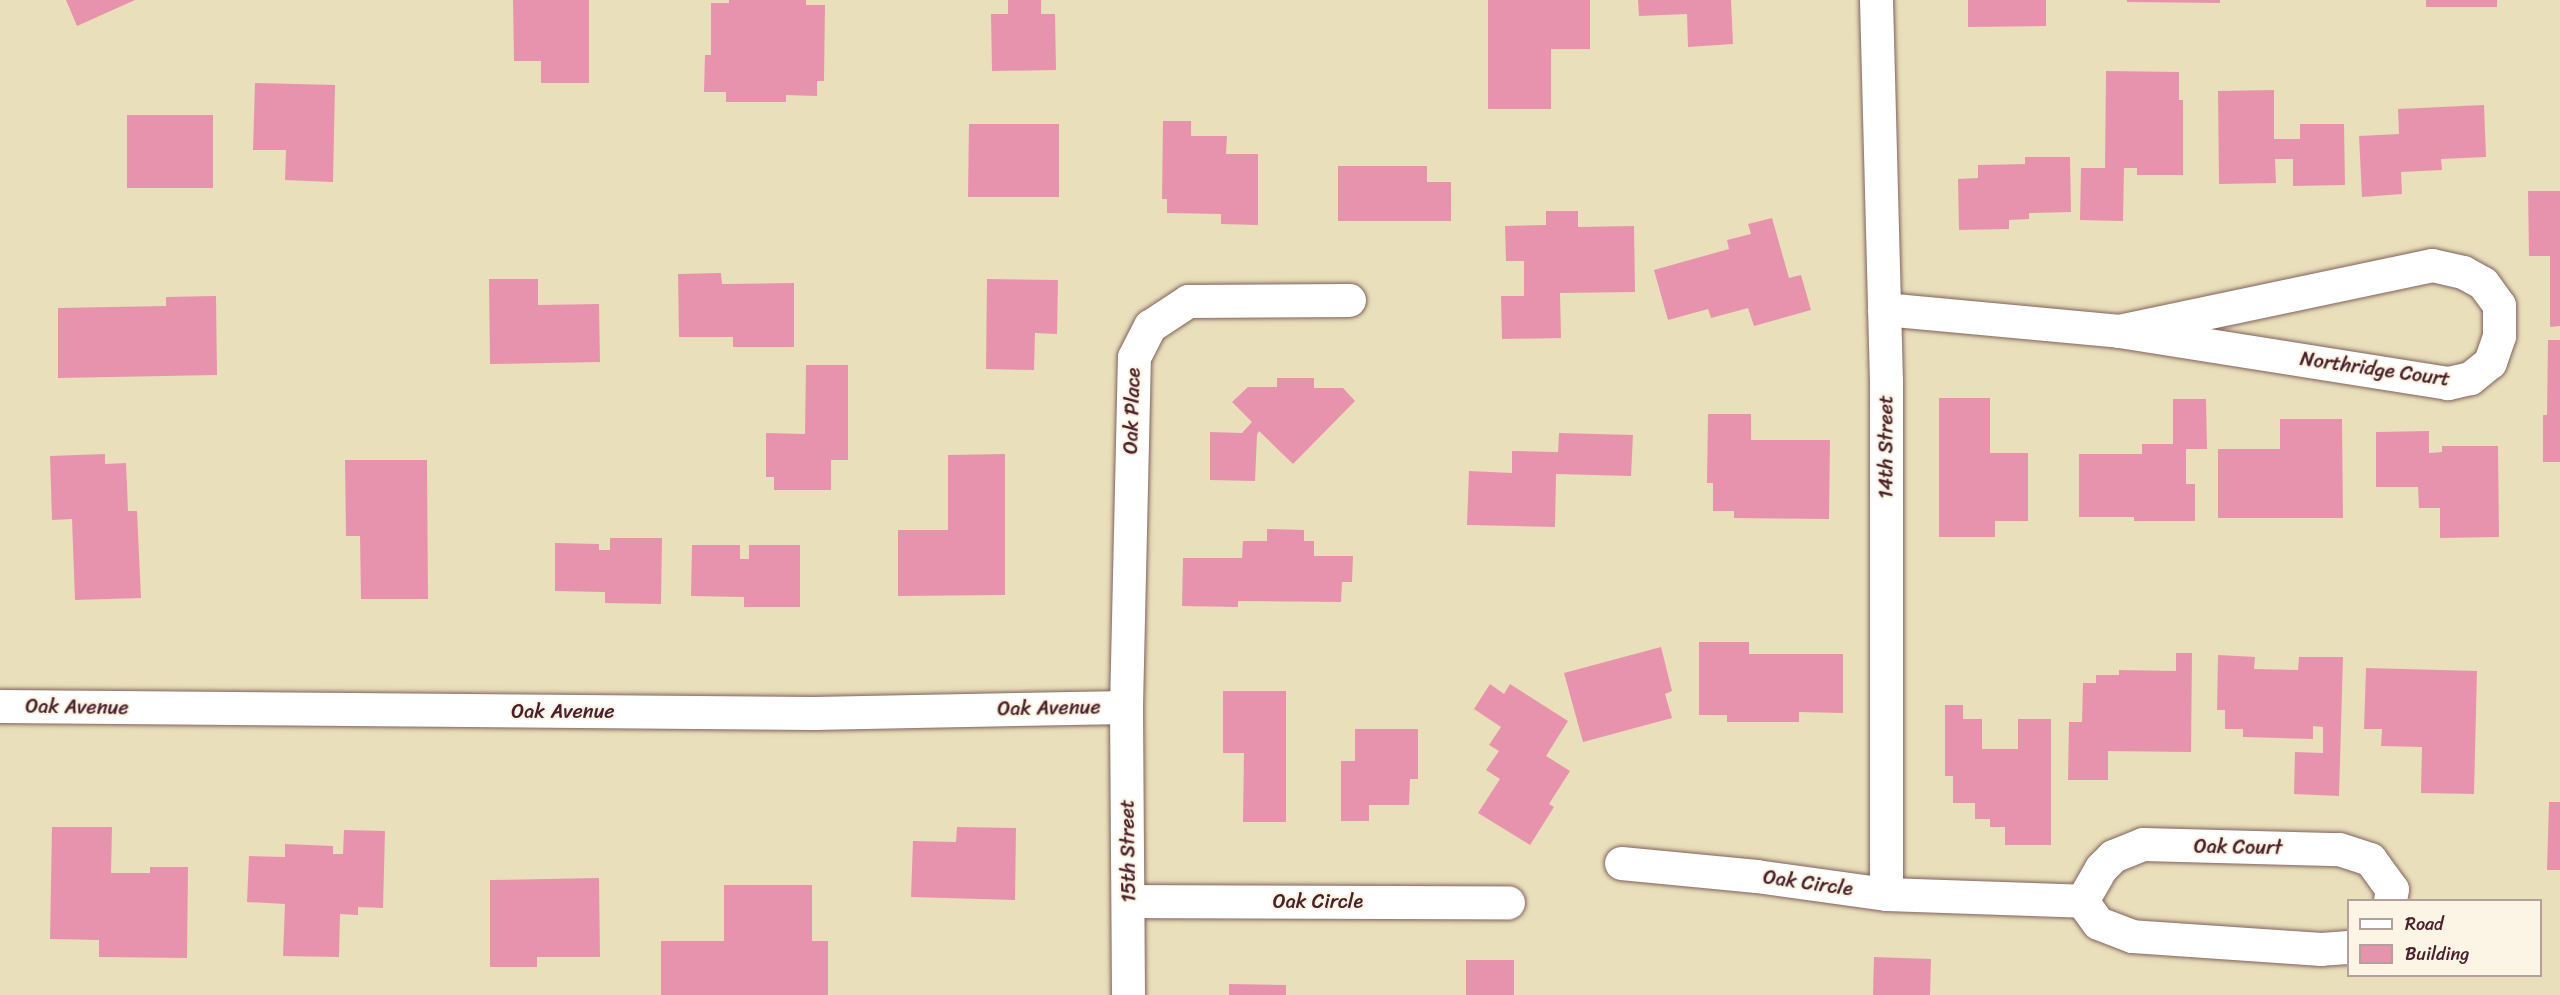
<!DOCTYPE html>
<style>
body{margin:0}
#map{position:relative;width:2560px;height:995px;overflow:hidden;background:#e9dfbb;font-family:Sriracha,sans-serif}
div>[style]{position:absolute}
.building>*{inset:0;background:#e893ae}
.roads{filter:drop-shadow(0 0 2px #82625d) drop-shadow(0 0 2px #82625d)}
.minor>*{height:33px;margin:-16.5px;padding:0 16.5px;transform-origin:16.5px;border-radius:16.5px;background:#fff}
span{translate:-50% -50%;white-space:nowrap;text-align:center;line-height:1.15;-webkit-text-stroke:4.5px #fcf5e5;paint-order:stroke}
.street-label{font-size:20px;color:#4a1f2b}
.legend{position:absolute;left:2347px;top:899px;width:195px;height:78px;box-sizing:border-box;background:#fcf5e5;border:2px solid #b59f9b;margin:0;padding:8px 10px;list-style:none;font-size:18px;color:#4a1f2b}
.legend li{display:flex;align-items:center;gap:12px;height:30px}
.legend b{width:30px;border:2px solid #b59f9b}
</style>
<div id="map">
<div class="building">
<i style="clip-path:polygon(66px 0,135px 0,77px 26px)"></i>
<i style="clip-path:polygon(513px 0,589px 0,589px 83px,541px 83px,541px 61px,514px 61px)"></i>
<i style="clip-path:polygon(729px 0,806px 0,806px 5px,825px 5px,824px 81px,817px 81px,817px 96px,786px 95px,786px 102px,726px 102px,726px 92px,704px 92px,705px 55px,711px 55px,711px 3px,729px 3px)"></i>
<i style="clip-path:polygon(1008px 0,1041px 0,1041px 14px,1055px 14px,1056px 70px,992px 71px,991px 14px,1008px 14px)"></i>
<i style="clip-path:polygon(1488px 0,1590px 0,1590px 49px,1551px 49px,1551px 109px,1488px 109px)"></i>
<i style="clip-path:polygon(1638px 0,1731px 0,1733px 44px,1688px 47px,1687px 14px,1639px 16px)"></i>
<i style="clip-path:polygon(1968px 0,2046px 0,2046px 26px,1968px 27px)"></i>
<i style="clip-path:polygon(2127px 0,2220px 0,2220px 3px,2127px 2px)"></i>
<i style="clip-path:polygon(2426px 0,2497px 0,2497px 7px,2426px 7px)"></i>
<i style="clip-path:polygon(2106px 71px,2179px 72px,2179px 100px,2183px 100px,2183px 175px,2137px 175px,2137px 168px,2124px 168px,2123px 221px,2080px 220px,2081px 168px,2105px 168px)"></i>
<i style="clip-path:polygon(255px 83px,335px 85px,333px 182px,285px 180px,286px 150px,253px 150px)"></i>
<i style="clip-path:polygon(2274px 90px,2274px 139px,2300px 139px,2300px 124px,2344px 124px,2345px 185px,2293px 186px,2293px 159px,2275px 159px,2276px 183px,2219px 184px,2218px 91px)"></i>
<i style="clip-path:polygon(2484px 105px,2486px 157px,2441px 159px,2442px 170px,2401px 172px,2402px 194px,2362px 197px,2359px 136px,2399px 134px,2398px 109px)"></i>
<i style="clip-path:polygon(127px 115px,213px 115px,213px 188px,127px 188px)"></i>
<i style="clip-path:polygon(1163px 121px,1191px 121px,1191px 136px,1227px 136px,1226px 154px,1258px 154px,1258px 225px,1221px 224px,1221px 214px,1167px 213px,1167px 199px,1162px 199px)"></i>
<i style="clip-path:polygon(969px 124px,1059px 124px,1059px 197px,968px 197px)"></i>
<i style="clip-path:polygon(2025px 157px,2070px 157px,2071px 212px,2029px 213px,2029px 219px,2009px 220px,2009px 229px,1959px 230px,1958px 179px,1978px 178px,1978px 165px,2025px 164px)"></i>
<i style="clip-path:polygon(1338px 166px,1427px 166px,1427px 182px,1451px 182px,1451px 221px,1338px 221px)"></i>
<i style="clip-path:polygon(2528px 191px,2560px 191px,2560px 326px,2550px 327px,2550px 256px,2529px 256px)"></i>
<i style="clip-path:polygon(1546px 211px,1578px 211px,1578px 227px,1634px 226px,1635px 292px,1560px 293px,1561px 338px,1502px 339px,1501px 296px,1524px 296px,1524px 261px,1506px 261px,1505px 226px,1546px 225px)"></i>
<i style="clip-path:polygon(1772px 218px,1789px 278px,1801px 275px,1811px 310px,1754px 326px,1748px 308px,1711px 318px,1708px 309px,1668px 320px,1654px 270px,1729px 249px,1727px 240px,1751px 234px,1748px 224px)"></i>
<i style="clip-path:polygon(721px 273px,722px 284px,794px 283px,794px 347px,733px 347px,733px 337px,679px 337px,678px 274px)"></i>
<i style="clip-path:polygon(489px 279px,538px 279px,538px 305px,599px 304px,600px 362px,490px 364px)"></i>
<i style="clip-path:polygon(987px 279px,1058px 280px,1057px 334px,1035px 333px,1034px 370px,986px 369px)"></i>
<i style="clip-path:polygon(216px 296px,217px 375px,58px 378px,58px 308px,166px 306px,166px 297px)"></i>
<i style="clip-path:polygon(2548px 340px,2560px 340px,2560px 462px,2543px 462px,2543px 415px,2547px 415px)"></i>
<i style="clip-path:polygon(806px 365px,848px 365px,848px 460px,831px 460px,831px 490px,774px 490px,774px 477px,766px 477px,766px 433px,805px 434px)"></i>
<i style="clip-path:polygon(1277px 378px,1314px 378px,1314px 388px,1343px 388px,1355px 401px,1293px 464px,1259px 431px,1257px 435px,1255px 481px,1210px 480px,1210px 432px,1242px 433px,1252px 422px,1232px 402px,1248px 387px,1277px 387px)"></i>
<i style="clip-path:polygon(1939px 398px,1990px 398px,1990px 453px,2028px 453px,2028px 521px,1995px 521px,1995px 537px,1939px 537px)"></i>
<i style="clip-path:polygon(2173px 399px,2206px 399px,2207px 449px,2186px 449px,2186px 484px,2195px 484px,2195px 521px,2134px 521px,2134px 517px,2079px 517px,2079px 454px,2142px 454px,2142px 444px,2173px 444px)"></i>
<i style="clip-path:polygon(1708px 414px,1751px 414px,1751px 440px,1830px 440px,1829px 519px,1734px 518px,1734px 511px,1713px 511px,1713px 483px,1707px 483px)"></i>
<i style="clip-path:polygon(2280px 419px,2342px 419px,2343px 518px,2218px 518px,2218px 449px,2280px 449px)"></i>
<i style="clip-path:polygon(2429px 431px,2429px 453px,2442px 452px,2442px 446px,2498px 446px,2499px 537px,2440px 538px,2440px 508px,2419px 508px,2418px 487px,2376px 487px,2376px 432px)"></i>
<i style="clip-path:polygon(1559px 433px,1633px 435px,1631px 476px,1556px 474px,1555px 527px,1467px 525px,1469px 471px,1512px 473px,1512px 451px,1558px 452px)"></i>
<i style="clip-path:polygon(105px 454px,105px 464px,126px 463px,128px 511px,137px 511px,141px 598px,75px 600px,72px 519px,52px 520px,50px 456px)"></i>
<i style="clip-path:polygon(1005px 454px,1005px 595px,898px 596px,898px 530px,948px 530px,948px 455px)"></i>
<i style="clip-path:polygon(345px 460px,427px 460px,428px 599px,361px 599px,360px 536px,346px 536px)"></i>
<i style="clip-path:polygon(1267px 529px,1304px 530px,1304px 541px,1314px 541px,1314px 556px,1353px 556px,1352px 582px,1342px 582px,1341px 602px,1238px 601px,1238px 607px,1182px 606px,1183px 558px,1242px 558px,1243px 541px,1267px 541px)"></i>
<i style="clip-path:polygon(610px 538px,662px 538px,661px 604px,605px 603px,605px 592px,555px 591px,555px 543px,599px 544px,599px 550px,610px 550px)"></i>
<i style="clip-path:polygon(692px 545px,740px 545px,740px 559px,749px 559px,749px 545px,800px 545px,800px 607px,744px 607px,744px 597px,691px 596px)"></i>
<i style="clip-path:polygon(1699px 642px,1749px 642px,1749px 654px,1843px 654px,1843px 713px,1799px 712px,1799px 722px,1727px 722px,1727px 715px,1699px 715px)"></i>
<i style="clip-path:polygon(1661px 647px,1672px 691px,1665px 694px,1672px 718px,1583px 742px,1564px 673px)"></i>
<i style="clip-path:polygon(2176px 653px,2192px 653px,2191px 752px,2108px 751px,2108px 780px,2068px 780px,2069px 722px,2082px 722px,2083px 683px,2096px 683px,2096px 675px,2119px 675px,2119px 670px,2176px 671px)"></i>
<i style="clip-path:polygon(2218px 655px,2255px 657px,2254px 669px,2298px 670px,2299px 657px,2343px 657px,2339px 796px,2294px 794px,2295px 752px,2323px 753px,2323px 727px,2313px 726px,2313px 739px,2243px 737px,2243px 729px,2225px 729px,2225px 710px,2217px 710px)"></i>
<i style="clip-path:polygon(2366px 668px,2477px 671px,2474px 794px,2421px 793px,2422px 747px,2381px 746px,2382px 729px,2364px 729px)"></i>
<i style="clip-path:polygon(1490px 684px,1504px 694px,1510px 684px,1568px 721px,1546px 756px,1570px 771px,1549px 804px,1554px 807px,1530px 845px,1478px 813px,1500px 779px,1486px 770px,1499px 751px,1489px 745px,1501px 727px,1474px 709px)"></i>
<i style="clip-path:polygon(1223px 691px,1286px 691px,1286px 822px,1243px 822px,1244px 753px,1223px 753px)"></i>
<i style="clip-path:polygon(1945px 705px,1963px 705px,1963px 719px,1982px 719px,1982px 749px,2018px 749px,2018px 719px,2051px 719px,2051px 845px,2005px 845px,2005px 827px,1990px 827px,1990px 819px,1975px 819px,1975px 803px,1953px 803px,1953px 776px,1945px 776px)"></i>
<i style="clip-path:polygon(1355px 729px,1418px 729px,1418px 779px,1410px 779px,1409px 805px,1369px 805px,1369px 821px,1341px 821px,1341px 761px,1355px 761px)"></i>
<i style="clip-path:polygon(2549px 802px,2560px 802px,2560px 870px,2547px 870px)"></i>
<i style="clip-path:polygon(52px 827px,112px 827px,111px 873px,150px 873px,150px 867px,188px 867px,187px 958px,99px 957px,99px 940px,50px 939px)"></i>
<i style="clip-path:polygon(957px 827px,1016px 828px,1015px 900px,911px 897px,913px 841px,956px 842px)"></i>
<i style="clip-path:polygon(344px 830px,385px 831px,383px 908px,358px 907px,358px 915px,340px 914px,339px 957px,283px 956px,285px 904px,247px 902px,249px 856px,285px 857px,285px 844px,333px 846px,333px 854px,343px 854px)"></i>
<i style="clip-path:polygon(599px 878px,600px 957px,537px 957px,537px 967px,490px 967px,490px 880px)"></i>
<i style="clip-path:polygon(724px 885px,812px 885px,812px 941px,828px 941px,828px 995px,661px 995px,661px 941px,724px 941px)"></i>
<i style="clip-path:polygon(1874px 957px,1931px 959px,1930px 995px,1873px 995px)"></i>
<i style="clip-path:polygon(1466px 960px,1514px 960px,1514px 995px,1466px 995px)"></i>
<i style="clip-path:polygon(1229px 984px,1286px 985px,1286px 995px,1229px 995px)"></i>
</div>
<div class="roads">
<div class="minor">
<i style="left:1876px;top:0;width:381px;rotate:88.5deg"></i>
<i style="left:1886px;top:381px;width:513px;rotate:90deg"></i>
<i style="left:2432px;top:265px;width:32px;rotate:13deg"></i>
<i style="left:2463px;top:272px;width:23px;rotate:29deg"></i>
<i style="left:2483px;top:283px;width:27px;rotate:54deg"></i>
<i style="left:2499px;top:305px;width:31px;rotate:90deg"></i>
<i style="left:2499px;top:336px;width:28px;rotate:109deg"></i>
<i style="left:2490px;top:362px;width:26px;rotate:141deg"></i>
<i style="left:2470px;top:378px;width:23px;rotate:167deg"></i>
<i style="left:2448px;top:383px;width:333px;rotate:-171deg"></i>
<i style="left:2119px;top:331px;width:320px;rotate:-11.9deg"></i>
<i style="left:1884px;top:309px;width:236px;rotate:5.3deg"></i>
<i style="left:0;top:706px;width:813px;rotate:0.49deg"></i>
<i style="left:813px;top:713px;width:313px;rotate:-1.1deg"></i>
<i style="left:1621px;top:863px;width:136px;rotate:5.5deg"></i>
<i style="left:1756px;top:876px;width:131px;rotate:7.9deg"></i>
<i style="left:1886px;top:894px;width:196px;rotate:2deg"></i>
<i style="left:1129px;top:901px;width:379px;rotate:0.2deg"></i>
<i style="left:2348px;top:947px;width:27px;rotate:176deg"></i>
<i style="left:2321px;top:949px;width:189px;rotate:-176.1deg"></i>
<i style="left:2132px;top:936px;width:36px;rotate:-159deg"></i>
<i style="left:2098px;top:923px;width:27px;rotate:-126deg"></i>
<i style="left:2082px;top:901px;width:38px;rotate:-60deg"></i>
<i style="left:2101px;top:868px;width:17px;rotate:-45deg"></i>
<i style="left:2113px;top:856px;width:32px;rotate:-22deg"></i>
<i style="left:2143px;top:844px;width:196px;rotate:1.5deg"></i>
<i style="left:2339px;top:849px;width:33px;rotate:18deg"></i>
<i style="left:2370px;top:859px;width:37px;rotate:54deg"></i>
<i style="left:2392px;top:889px;width:11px;rotate:100deg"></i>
<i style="left:1128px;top:995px;width:288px;rotate:-90.4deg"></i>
<i style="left:1126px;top:707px;width:350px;rotate:-88.7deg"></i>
<i style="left:1134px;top:357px;width:35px;rotate:-63deg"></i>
<i style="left:1150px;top:326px;width:45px;rotate:-33.3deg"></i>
<i style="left:1188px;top:301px;width:161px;rotate:-0.4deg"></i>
</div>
</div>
<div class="street-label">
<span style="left:2375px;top:369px;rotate:8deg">Northridge Court</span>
<span style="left:1132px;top:411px;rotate:-88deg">Oak Place</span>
<span style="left:1886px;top:447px;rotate:-90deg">14th Street</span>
<span style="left:77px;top:707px;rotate:1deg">Oak Avenue</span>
<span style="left:1049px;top:708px;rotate:-1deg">Oak Avenue</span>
<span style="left:563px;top:711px">Oak Avenue</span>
<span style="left:2238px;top:847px;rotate:1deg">Oak Court</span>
<span style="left:1128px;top:851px;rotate:-91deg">15th Street</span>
<span style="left:1808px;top:883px;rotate:8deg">Oak Circle</span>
<span style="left:1318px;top:901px">Oak Circle</span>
</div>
<ul class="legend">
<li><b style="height:8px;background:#fff"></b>Road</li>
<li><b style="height:16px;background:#e893ae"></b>Building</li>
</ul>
</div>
